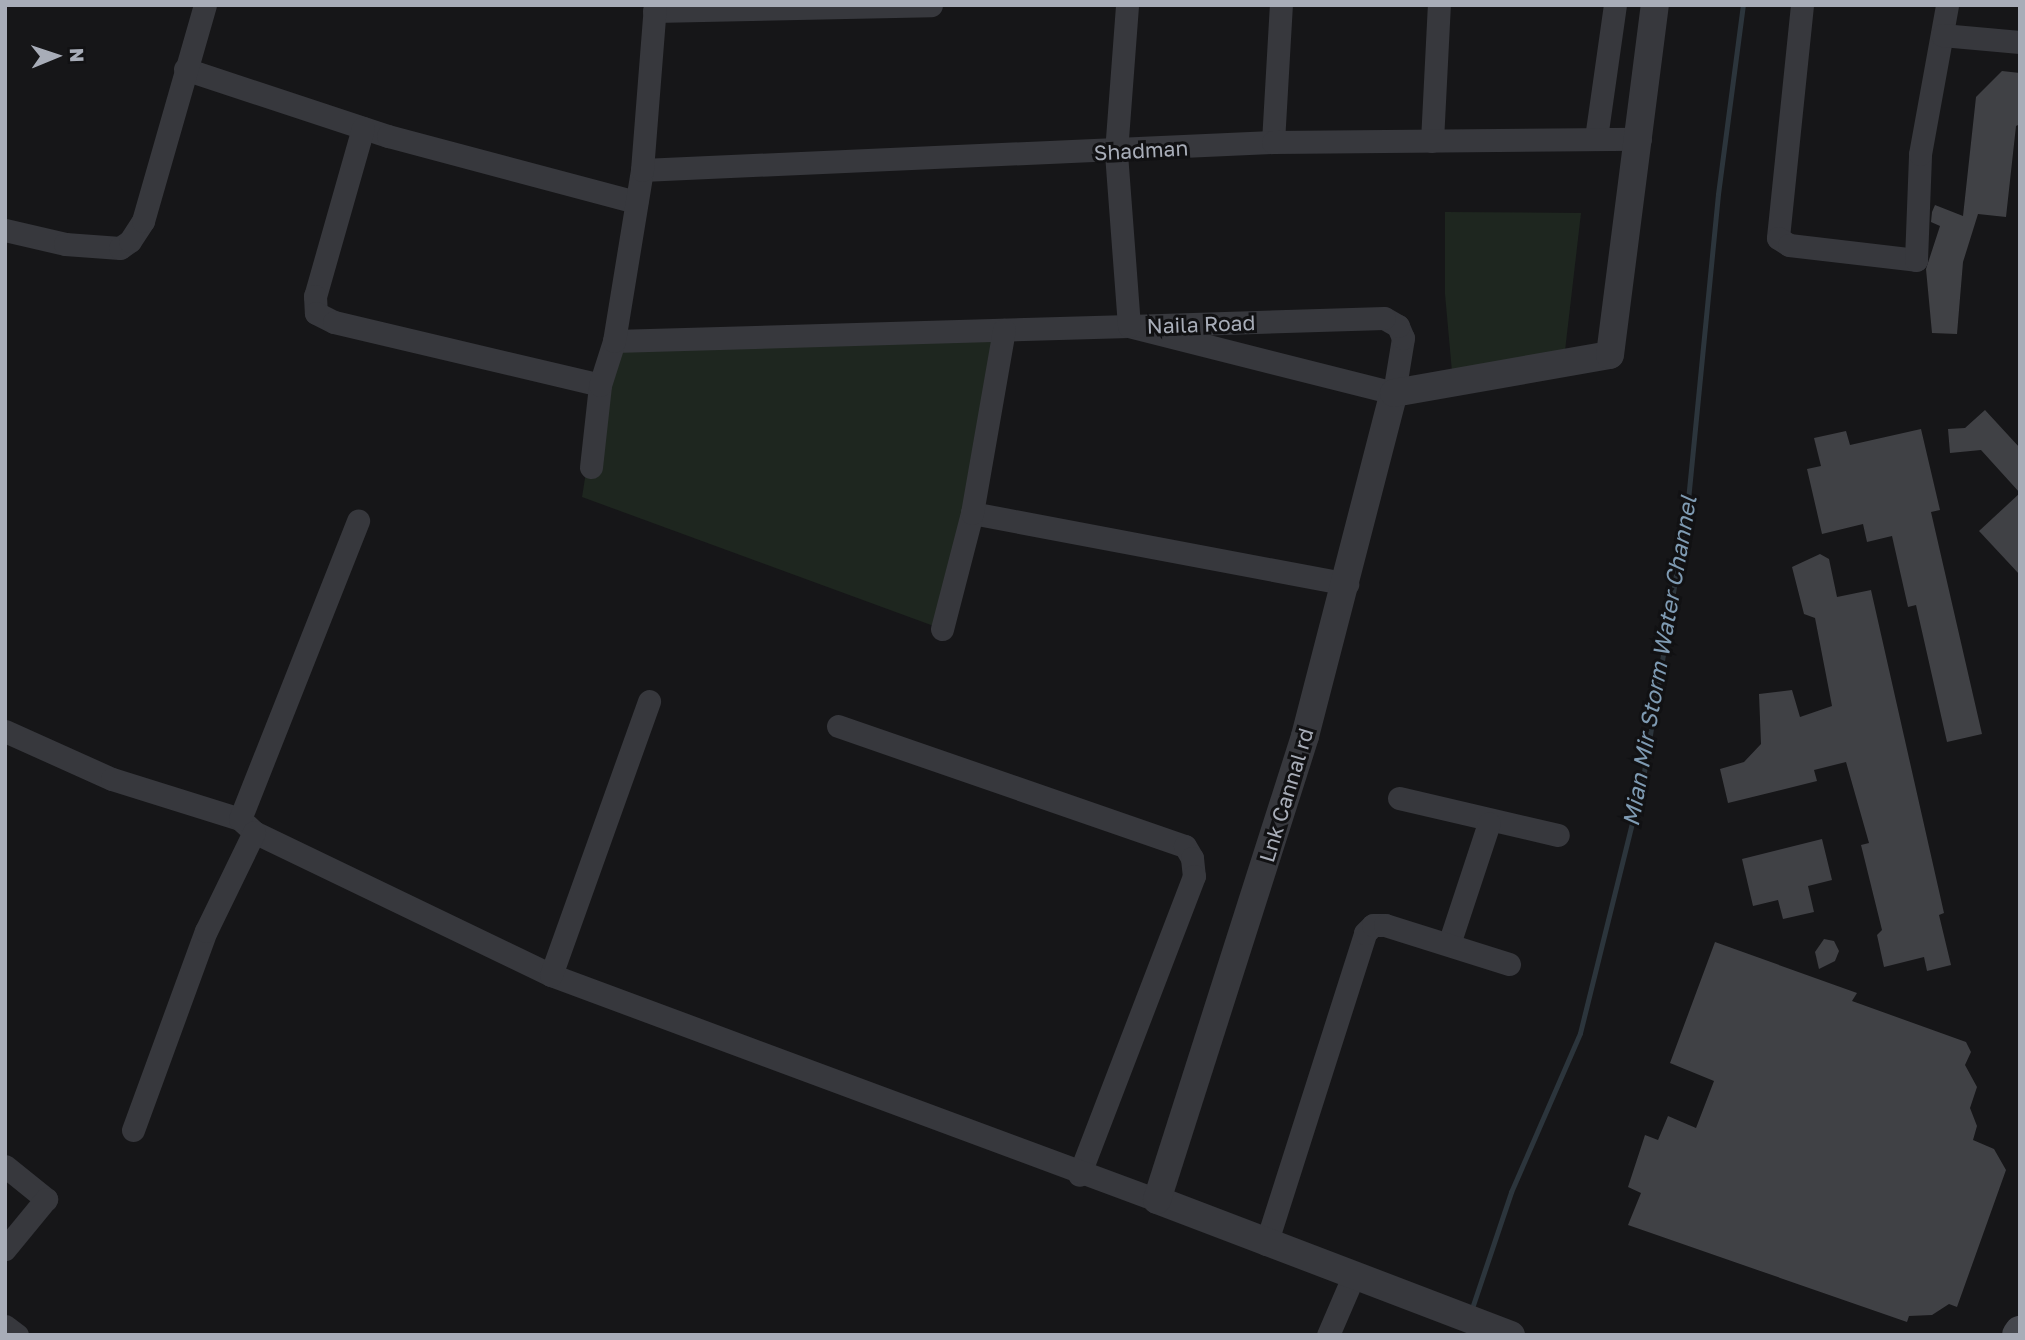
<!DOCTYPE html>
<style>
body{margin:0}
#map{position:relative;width:2025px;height:1340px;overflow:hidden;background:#161618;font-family:"Golos Text",sans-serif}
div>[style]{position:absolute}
.green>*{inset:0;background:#1e261f}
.stream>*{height:5px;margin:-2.5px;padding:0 2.5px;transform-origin:2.5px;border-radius:2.5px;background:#2c353c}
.building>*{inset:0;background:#404145}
.minor>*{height:23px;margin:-11.5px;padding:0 11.5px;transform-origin:11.5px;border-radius:11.5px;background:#37383d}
.tertiary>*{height:28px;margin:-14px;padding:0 14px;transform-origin:14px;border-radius:14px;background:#37383d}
.secondary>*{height:32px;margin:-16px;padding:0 16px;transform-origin:16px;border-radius:16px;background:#45474d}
span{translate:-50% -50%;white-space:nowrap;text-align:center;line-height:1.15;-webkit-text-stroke:6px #111113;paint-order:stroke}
.street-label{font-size:21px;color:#a8adb8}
.water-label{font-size:23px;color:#7f9bb3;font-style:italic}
.frame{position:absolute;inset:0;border:7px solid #a8adb8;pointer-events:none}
.north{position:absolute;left:21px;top:21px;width:70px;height:70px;-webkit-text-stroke:5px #111113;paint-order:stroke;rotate:88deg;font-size:19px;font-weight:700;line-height:28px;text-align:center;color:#a8adb8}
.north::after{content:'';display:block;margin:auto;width:24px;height:32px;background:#a8adb8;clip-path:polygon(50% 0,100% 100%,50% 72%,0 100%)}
</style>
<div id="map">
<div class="green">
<i style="clip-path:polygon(1445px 212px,1581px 213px,1563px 368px,1453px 383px,1445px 294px)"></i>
<i style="clip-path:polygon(1004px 330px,942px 629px,582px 497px,600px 385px,614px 341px)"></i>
</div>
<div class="stream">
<i style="left:1471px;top:1311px;width:126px;rotate:-71.4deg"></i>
<i style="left:1511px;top:1192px;width:173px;rotate:-66.5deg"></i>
<i style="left:1580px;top:1033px;width:263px;rotate:-76.1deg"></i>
<i style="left:1643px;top:778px;width:282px;rotate:-80.8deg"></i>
<i style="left:1688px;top:500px;width:307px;rotate:-84.4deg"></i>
<i style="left:1718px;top:194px;width:191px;rotate:-82.5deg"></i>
</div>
<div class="building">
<i style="clip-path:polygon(2002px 71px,2020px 73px,2020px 124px,2016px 126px,2006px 217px,1978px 214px,1963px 262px,1957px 334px,1932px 333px,1926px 269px,1940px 226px,1931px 222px,1932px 212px,1935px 205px,1963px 216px,1976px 97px)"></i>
<i style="clip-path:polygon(1985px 410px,2020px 448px,2020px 493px,1981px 450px,1950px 453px,1948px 429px,1965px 428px)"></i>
<i style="clip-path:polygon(1921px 429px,1940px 510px,1931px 512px,1982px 734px,1947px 742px,1916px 605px,1908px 607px,1892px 536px,1867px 542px,1863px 524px,1822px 534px,1807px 469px,1821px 466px,1814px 438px,1846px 431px,1850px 445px)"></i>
<i style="clip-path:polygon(2020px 493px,2020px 575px,1979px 531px)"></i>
<i style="clip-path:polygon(1820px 554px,1829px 559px,1837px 597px,1871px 590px,1944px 913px,1939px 915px,1951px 965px,1927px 971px,1924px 957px,1884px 967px,1877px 935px,1882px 930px,1861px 845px,1869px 843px,1846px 762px,1814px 770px,1817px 781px,1728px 803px,1720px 769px,1744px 762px,1761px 744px,1759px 694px,1792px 690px,1800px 717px,1832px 706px,1815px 618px,1804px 614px,1792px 567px)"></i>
<i style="clip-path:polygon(1822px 839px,1832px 880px,1808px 886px,1814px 912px,1783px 919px,1778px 900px,1753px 906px,1742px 859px)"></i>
<i style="clip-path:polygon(1824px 939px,1834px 941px,1839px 951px,1835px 961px,1819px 969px,1815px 952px)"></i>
<i style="clip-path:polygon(1715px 942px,1857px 993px,1852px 1001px,1966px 1042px,1971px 1052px,1965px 1065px,1977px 1087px,1970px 1108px,1977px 1126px,1973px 1140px,1994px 1149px,2006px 1170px,1957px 1307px,1949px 1304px,1932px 1315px,1909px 1316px,1907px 1322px,1628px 1225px,1641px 1193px,1628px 1187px,1645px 1135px,1658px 1140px,1668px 1116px,1696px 1128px,1714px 1081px,1670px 1063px)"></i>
</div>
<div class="minor">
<i style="left:1802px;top:5px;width:234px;rotate:95.9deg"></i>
<i style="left:1778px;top:238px;width:13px;rotate:32deg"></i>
<i style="left:1789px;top:245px;width:128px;rotate:6.7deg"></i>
<i style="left:1916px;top:260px;width:106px;rotate:-87.8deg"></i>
<i style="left:1920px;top:154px;width:151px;rotate:-79.7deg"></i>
<i style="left:654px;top:11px;width:277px;rotate:-1.2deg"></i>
<i style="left:1942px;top:35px;width:78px;rotate:5.1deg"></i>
<i style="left:185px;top:69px;width:214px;rotate:18.3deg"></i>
<i style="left:388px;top:136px;width:257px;rotate:14.9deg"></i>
<i style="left:363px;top:128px;width:175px;rotate:105.9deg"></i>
<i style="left:315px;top:296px;width:17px;rotate:87deg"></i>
<i style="left:316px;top:313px;width:20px;rotate:27deg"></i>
<i style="left:334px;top:322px;width:273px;rotate:13.3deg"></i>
<i style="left:1596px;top:138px;width:134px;rotate:-81.9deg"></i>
<i style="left:1432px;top:141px;width:136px;rotate:-87.1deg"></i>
<i style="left:1273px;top:142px;width:137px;rotate:-86.7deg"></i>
<i style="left:642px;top:170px;width:632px;rotate:-2.54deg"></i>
<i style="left:1273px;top:142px;width:367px;rotate:-0.5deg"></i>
<i style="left:5px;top:230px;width:62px;rotate:13.1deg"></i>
<i style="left:65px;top:244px;width:55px;rotate:4.2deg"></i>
<i style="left:120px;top:248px;width:12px;rotate:-35deg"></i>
<i style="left:130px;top:241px;width:24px;rotate:-57deg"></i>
<i style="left:143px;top:221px;width:225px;rotate:-74deg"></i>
<i style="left:614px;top:341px;width:515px;rotate:-1.67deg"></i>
<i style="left:1129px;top:326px;width:273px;rotate:14.2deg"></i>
<i style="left:1394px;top:393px;width:56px;rotate:-80.7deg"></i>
<i style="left:1403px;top:338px;width:13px;rotate:-113deg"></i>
<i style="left:1398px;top:326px;width:16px;rotate:-150deg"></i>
<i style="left:1384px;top:318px;width:255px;rotate:178.2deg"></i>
<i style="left:1129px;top:326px;width:174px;rotate:-94.3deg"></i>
<i style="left:1116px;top:152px;width:147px;rotate:-85.7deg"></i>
<i style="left:591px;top:467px;width:82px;rotate:-83.7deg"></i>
<i style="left:600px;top:385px;width:46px;rotate:-72.3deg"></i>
<i style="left:614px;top:341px;width:173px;rotate:-80.7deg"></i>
<i style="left:642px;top:170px;width:166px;rotate:-85.5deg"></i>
<i style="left:972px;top:513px;width:382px;rotate:10.7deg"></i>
<i style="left:942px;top:629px;width:120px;rotate:-75.5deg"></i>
<i style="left:972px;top:513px;width:186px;rotate:-80.1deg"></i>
<i style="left:838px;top:726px;width:367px;rotate:19.1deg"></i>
<i style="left:1185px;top:846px;width:14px;rotate:60deg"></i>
<i style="left:1192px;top:858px;width:18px;rotate:84deg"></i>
<i style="left:1194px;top:876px;width:320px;rotate:111deg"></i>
<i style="left:5px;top:731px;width:117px;rotate:24.2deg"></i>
<i style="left:112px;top:779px;width:134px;rotate:17.4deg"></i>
<i style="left:240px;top:819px;width:19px;rotate:43deg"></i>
<i style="left:254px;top:832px;width:330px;rotate:25.7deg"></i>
<i style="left:551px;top:975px;width:646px;rotate:20.37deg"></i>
<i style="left:1399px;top:798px;width:163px;rotate:13.1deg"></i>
<i style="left:240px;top:819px;width:321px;rotate:-68.4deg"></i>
<i style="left:1449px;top:944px;width:127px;rotate:-71.7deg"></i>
<i style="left:551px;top:975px;width:291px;rotate:-70.3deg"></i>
<i style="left:133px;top:1130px;width:212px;rotate:-69.9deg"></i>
<i style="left:206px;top:931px;width:110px;rotate:-64.1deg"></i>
<i style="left:5px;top:1166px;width:53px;rotate:38.8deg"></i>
<i style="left:46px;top:1199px;width:65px;rotate:129.4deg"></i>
<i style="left:1266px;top:1244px;width:326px;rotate:-72.3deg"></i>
<i style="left:1365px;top:933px;width:11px;rotate:-45deg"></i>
<i style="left:1373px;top:925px;width:12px"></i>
<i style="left:1385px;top:925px;width:130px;rotate:17.5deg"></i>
<i style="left:5px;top:1326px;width:15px;rotate:37deg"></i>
<i style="left:1328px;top:1335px;width:63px;rotate:-66.7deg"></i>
</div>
<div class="tertiary">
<i style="left:1511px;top:1335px;width:379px;rotate:-159.1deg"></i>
<i style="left:1157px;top:1200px;width:487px;rotate:-72.3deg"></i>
<i style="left:1305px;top:736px;width:354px;rotate:-75.5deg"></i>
<i style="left:1394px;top:393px;width:219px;rotate:-10deg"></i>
<i style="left:1610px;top:355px;width:353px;rotate:-82.7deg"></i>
</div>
<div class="secondary">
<i style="left:2018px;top:1335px;width:4px;rotate:-56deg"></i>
</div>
<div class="street-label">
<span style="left:1141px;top:150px;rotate:-3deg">Shadman</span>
<span style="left:1201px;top:324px;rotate:-2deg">Naila Road</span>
<span style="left:1286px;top:795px;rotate:-73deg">Lnk Cannal rd</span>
</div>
<div class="water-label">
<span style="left:1659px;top:661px;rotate:-80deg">Mian Mir Storm Water Channel</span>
</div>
<div class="frame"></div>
<div class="north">N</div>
</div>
